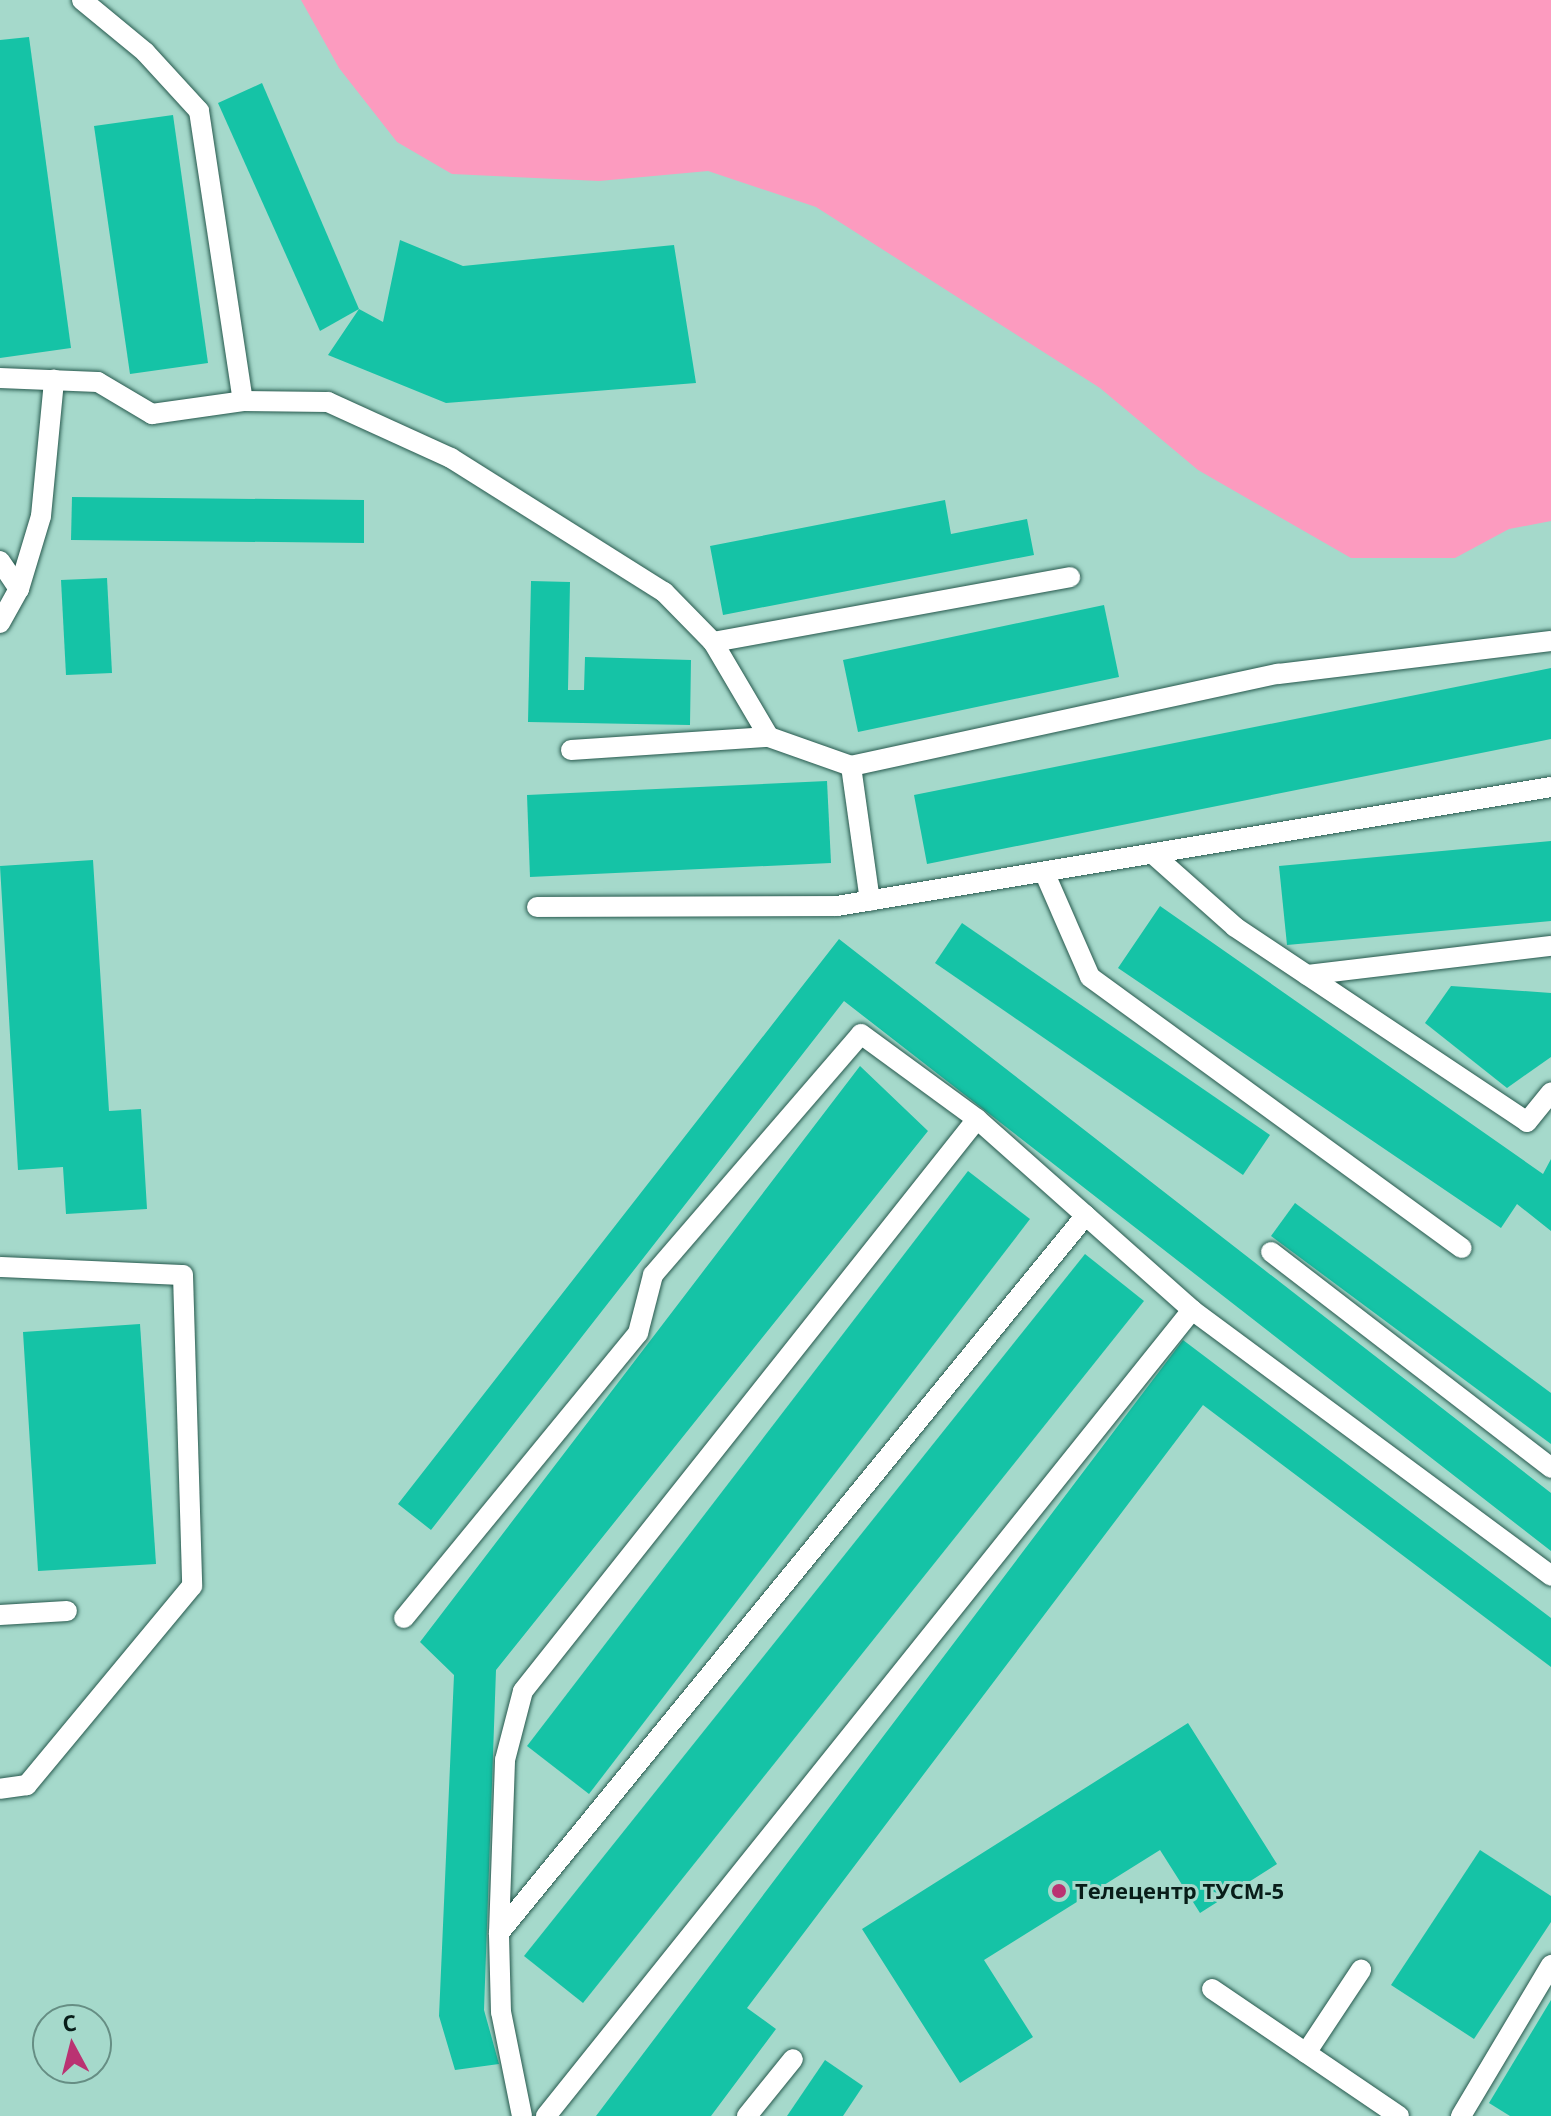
<!DOCTYPE html>
<meta charset="utf-8">
<style>
body{margin:0}
#map{position:relative;width:1551px;height:2116px;overflow:hidden;background:#a5d9cb;font-family:"Open Sans",sans-serif}
div>[style]{position:absolute}
.green>*{inset:0;background:#fc9bbf}
.building>*{inset:0;background:#15c3a6}
.roads{filter:drop-shadow(0 0 2px #27594e) drop-shadow(0 0 2px #27594e)}
.service>*{height:20px;margin:-10px;padding:0 10px;transform-origin:10px;border-radius:10px;background:#fff}
.dots>*{width:22px;height:22px;translate:-50% -50%;box-sizing:border-box;border:4px solid #a5d9cb;border-radius:50%}
span{translate:-50% -50%;white-space:nowrap;text-align:center;line-height:1.15;-webkit-text-stroke:6px #a5d9cb;paint-order:stroke}
.poi-label{font-size:22px;color:#081d19;font-weight:700}
.left{translate:0 -50%;text-align:left}
.north{position:absolute;left:32px;top:2004px;width:80px;height:80px;box-sizing:border-box;background:#a5d9cb;border:2px solid #668e84;border-radius:50%;rotate:353deg;font-size:22px;font-weight:700;line-height:32px;text-align:center;color:#081d19}
.north::after{content:'';display:block;margin:auto;width:28px;height:36px;background:#ba3272;clip-path:polygon(50% 0,100% 100%,50% 72%,0 100%)}
</style>
<div id="map">
<div class="green">
<i style="clip-path:polygon(301px 0,1551px 0,1551px 521px,1509px 529px,1455px 558px,1351px 558px,1198px 470px,1100px 388px,816px 207px,708px 171px,599px 181px,452px 174px,397px 142px,339px 68px)"></i>
</div>
<div class="building">
<i style="clip-path:polygon(29px 37px,71px 348px,0 358px,0 40px)"></i>
<i style="clip-path:polygon(262px 83px,359px 309px,320px 331px,218px 103px)"></i>
<i style="clip-path:polygon(173px 115px,208px 363px,130px 374px,94px 126px)"></i>
<i style="clip-path:polygon(400px 240px,463px 266px,674px 245px,696px 383px,446px 403px,328px 355px,359px 309px,383px 322px)"></i>
<i style="clip-path:polygon(72px 497px,364px 500px,364px 543px,71px 540px)"></i>
<i style="clip-path:polygon(945px 500px,951px 534px,1027px 519px,1034px 555px,723px 615px,710px 546px)"></i>
<i style="clip-path:polygon(107px 578px,112px 673px,66px 675px,61px 580px)"></i>
<i style="clip-path:polygon(531px 581px,570px 582px,568px 690px,584px 690px,585px 657px,691px 660px,690px 725px,528px 722px)"></i>
<i style="clip-path:polygon(1104px 605px,1119px 677px,858px 732px,843px 660px)"></i>
<i style="clip-path:polygon(1551px 668px,1551px 739px,927px 864px,914px 795px)"></i>
<i style="clip-path:polygon(827px 781px,831px 863px,530px 877px,527px 795px)"></i>
<i style="clip-path:polygon(1551px 841px,1551px 921px,1287px 945px,1279px 866px)"></i>
<i style="clip-path:polygon(93px 860px,109px 1111px,141px 1109px,147px 1209px,66px 1214px,63px 1167px,18px 1170px,0 866px)"></i>
<i style="clip-path:polygon(1160px 906px,1543px 1174px,1551px 1159px,1551px 1231px,1517px 1204px,1501px 1228px,1118px 968px)"></i>
<i style="clip-path:polygon(962px 923px,1270px 1135px,1243px 1175px,935px 963px)"></i>
<i style="clip-path:polygon(839px 939px,1551px 1493px,1551px 1551px,844px 1001px,431px 1530px,398px 1504px)"></i>
<i style="clip-path:polygon(1451px 986px,1551px 993px,1551px 1057px,1507px 1088px,1425px 1023px)"></i>
<i style="clip-path:polygon(860px 1066px,928px 1131px,496px 1670px,484px 2010px,499px 2064px,455px 2070px,439px 2016px,454px 1675px,420px 1642px)"></i>
<i style="clip-path:polygon(968px 1171px,1030px 1219px,589px 1794px,527px 1746px)"></i>
<i style="clip-path:polygon(1295px 1203px,1551px 1393px,1551px 1444px,1271px 1236px)"></i>
<i style="clip-path:polygon(1085px 1254px,1144px 1301px,583px 2003px,524px 1956px)"></i>
<i style="clip-path:polygon(140px 1324px,156px 1564px,38px 1571px,23px 1332px)"></i>
<i style="clip-path:polygon(1183px 1340px,1551px 1618px,1551px 1667px,1203px 1405px,747px 2008px,776px 2029px,711px 2116px,596px 2116px)"></i>
<i style="clip-path:polygon(1188px 1723px,1277px 1864px,1200px 1913px,1160px 1850px,984px 1960px,1033px 2037px,960px 2083px,862px 1929px)"></i>
<i style="clip-path:polygon(1480px 1850px,1551px 1896px,1551px 1922px,1474px 2039px,1391px 1985px)"></i>
<i style="clip-path:polygon(1551px 2000px,1551px 2116px,1510px 2116px,1489px 2103px)"></i>
<i style="clip-path:polygon(825px 2060px,863px 2086px,843px 2116px,787px 2116px)"></i>
</div>
<div class="roads">
<div class="service">
<i style="left:82px;top:0;width:82px;rotate:39.5deg"></i>
<i style="left:145px;top:52px;width:80px;rotate:47.5deg"></i>
<i style="left:199px;top:111px;width:293px;rotate:81.4deg"></i>
<i style="left:0;top:378px;width:98px;rotate:2.3deg"></i>
<i style="left:98px;top:382px;width:63px;rotate:30.7deg"></i>
<i style="left:152px;top:414px;width:92px;rotate:-8.1deg"></i>
<i style="left:243px;top:401px;width:85px;rotate:0.7deg"></i>
<i style="left:328px;top:402px;width:135px;rotate:24.5deg"></i>
<i style="left:451px;top:458px;width:252px;rotate:32.2deg"></i>
<i style="left:664px;top:592px;width:70px;rotate:45.6deg"></i>
<i style="left:713px;top:642px;width:110px;rotate:59.5deg"></i>
<i style="left:0;top:561px;width:34px;rotate:56deg"></i>
<i style="left:0;top:623px;width:39px;rotate:-61deg"></i>
<i style="left:19px;top:589px;width:76px;rotate:-73.2deg"></i>
<i style="left:41px;top:516px;width:137px;rotate:-84.5deg"></i>
<i style="left:713px;top:642px;width:363px;rotate:-10.3deg"></i>
<i style="left:571px;top:750px;width:198px;rotate:-3.8deg"></i>
<i style="left:769px;top:737px;width:87px;rotate:19.5deg"></i>
<i style="left:851px;top:766px;width:437px;rotate:-12.2deg"></i>
<i style="left:1278px;top:674px;width:275px;rotate:-6.9deg"></i>
<i style="left:851px;top:766px;width:136px;rotate:82deg"></i>
<i style="left:1154px;top:855px;width:108px;rotate:41.6deg"></i>
<i style="left:1235px;top:927px;width:351px;rotate:33.7deg"></i>
<i style="left:1527px;top:1122px;width:38px;rotate:-51deg"></i>
<i style="left:1045px;top:874px;width:112px;rotate:66.4deg"></i>
<i style="left:1090px;top:977px;width:460px;rotate:36.1deg"></i>
<i style="left:537px;top:907px;width:300px;rotate:-0.2deg"></i>
<i style="left:837px;top:906px;width:724px;rotate:-9.46deg"></i>
<i style="left:1307px;top:975px;width:246px;rotate:-6.8deg"></i>
<i style="left:1271px;top:1252px;width:354px;rotate:37.6deg"></i>
<i style="left:0;top:1267px;width:183px;rotate:2.5deg"></i>
<i style="left:183px;top:1275px;width:311px;rotate:88.3deg"></i>
<i style="left:192px;top:1586px;width:259px;rotate:129.7deg"></i>
<i style="left:27px;top:1785px;width:27px;rotate:172deg"></i>
<i style="left:0;top:1615px;width:67px;rotate:-3.4deg"></i>
<i style="left:404px;top:1618px;width:369px;rotate:-50.6deg"></i>
<i style="left:638px;top:1333px;width:60px;rotate:-75.5deg"></i>
<i style="left:653px;top:1275px;width:318px;rotate:-49.2deg"></i>
<i style="left:861px;top:1034px;width:144px;rotate:36.2deg"></i>
<i style="left:977px;top:1119px;width:288px;rotate:41.6deg"></i>
<i style="left:1192px;top:1310px;width:447px;rotate:36.5deg"></i>
<i style="left:499px;top:1933px;width:927px;rotate:-50.73deg"></i>
<i style="left:1212px;top:1989px;width:226px;rotate:34.2deg"></i>
<i style="left:1306px;top:2053px;width:100px;rotate:-56.5deg"></i>
<i style="left:522px;top:2116px;width:106px;rotate:-101.4deg"></i>
<i style="left:501px;top:2012px;width:79px;rotate:-91.5deg"></i>
<i style="left:499px;top:1933px;width:173px;rotate:-88deg"></i>
<i style="left:505px;top:1760px;width:71px;rotate:-75.4deg"></i>
<i style="left:523px;top:1691px;width:730px;rotate:-51.56deg"></i>
<i style="left:546px;top:2116px;width:1033px;rotate:-51.29deg"></i>
<i style="left:747px;top:2116px;width:73px;rotate:-51.1deg"></i>
<i style="left:1461px;top:2116px;width:176px;rotate:-59.2deg"></i>
</div>
</div>
<div class="dots">
<i style="left:1059px;top:1891px;background:#ba3272"></i>
</div>
<div class="poi-label">
<span class="left" style="left:1075px;top:1891px">Телецентр ТУСМ-5</span>
</div>
<div class="north">С</div>
</div>
